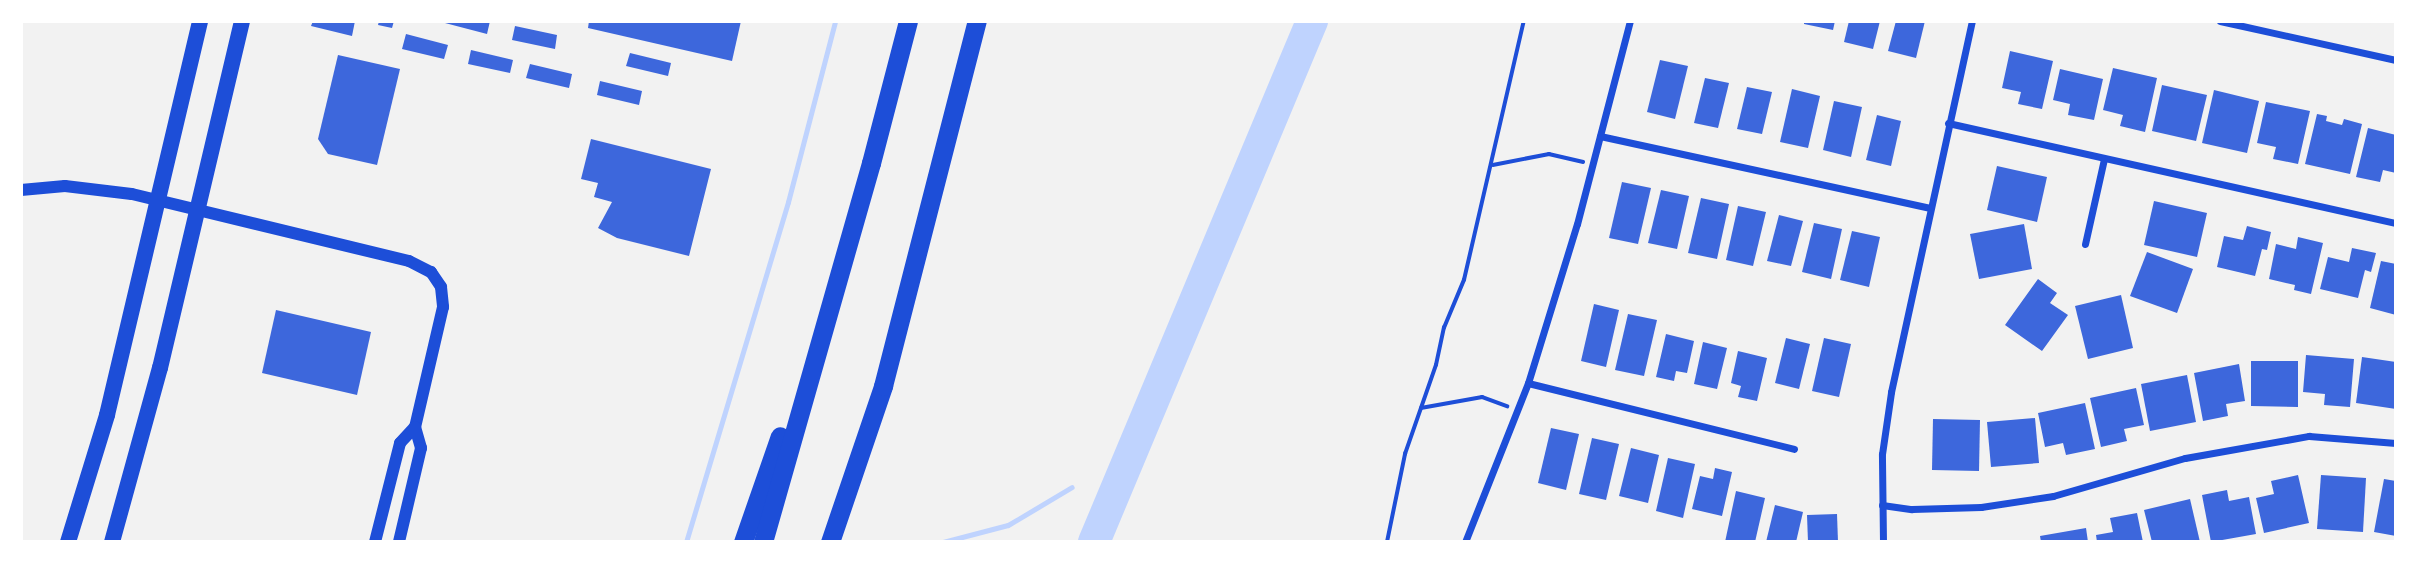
<!DOCTYPE html>
<style>
body{margin:0}
#map{position:relative;width:2417px;height:563px;overflow:hidden;background:#f2f2f2;font-family:"Times New Roman",serif}
div>[style]{position:absolute}
.stream>*{height:5px;margin:-2.5px;padding:0 2.5px;transform-origin:2.5px;border-radius:2.5px;background:#bfd3fe}
.river>*{height:32px;margin:-16px;padding:0 16px;transform-origin:16px;border-radius:16px;background:#bfd3fe}
.building>*{inset:0;background:#3d67dc}
.path>*{height:3.5px;margin:-1.75px;padding:0 1.75px;transform-origin:1.75px;border-radius:1.75px;background:#1d4ed8}
.minor>*{height:7px;margin:-3.5px;padding:0 3.5px;transform-origin:3.5px;border-radius:3.5px;background:#1d4ed8}
.tertiary>*{height:12px;margin:-6px;padding:0 6px;transform-origin:6px;border-radius:6px;background:#1d4ed8}
.primary>*{height:16px;margin:-8px;padding:0 8px;transform-origin:8px;border-radius:8px;background:#1d4ed8}
.motorway>*{height:19px;margin:-9.5px;padding:0 9.5px;transform-origin:9.5px;border-radius:9.5px;background:#1d4ed8}
span{translate:-50% -50%;white-space:nowrap;text-align:center;line-height:1.15;-webkit-text-stroke:6px #fff;paint-order:stroke}
.frame{position:absolute;inset:0;border:23px solid #fff;pointer-events:none}
</style>
<div id="map">
<div class="stream">
<i style="left:686px;top:542px;width:355px;rotate:-73.3deg"></i>
<i style="left:788px;top:202px;width:187px;rotate:-75.4deg"></i>
<i style="left:943px;top:542px;width:67px;rotate:-14.7deg"></i>
<i style="left:1008px;top:525px;width:74px;rotate:-30.7deg"></i>
</div>
<div class="river">
<i style="left:1094px;top:542px;width:565px;rotate:-67.29deg"></i>
</div>
<div class="building">
<i style="clip-path:polygon(313px 21px,355px 21px,352px 36px,311px 26px)"></i>
<i style="clip-path:polygon(379px 21px,394px 21px,392px 28px,378px 25px)"></i>
<i style="clip-path:polygon(446px 21px,490px 21px,487px 34px,445px 23px)"></i>
<i style="clip-path:polygon(589px 21px,741px 21px,732px 61px,588px 28px)"></i>
<i style="clip-path:polygon(1804px 21px,1835px 21px,1833px 30px,1804px 24px)"></i>
<i style="clip-path:polygon(1849px 21px,1880px 21px,1873px 49px,1844px 42px)"></i>
<i style="clip-path:polygon(1896px 21px,1925px 21px,1916px 58px,1888px 51px)"></i>
<i style="clip-path:polygon(515px 26px,557px 35px,555px 49px,512px 40px)"></i>
<i style="clip-path:polygon(406px 34px,448px 45px,444px 59px,402px 49px)"></i>
<i style="clip-path:polygon(471px 50px,513px 60px,510px 73px,468px 64px)"></i>
<i style="clip-path:polygon(2010px 51px,2053px 61px,2042px 109px,2018px 104px,2021px 92px,2002px 88px)"></i>
<i style="clip-path:polygon(630px 53px,671px 63px,668px 76px,626px 66px)"></i>
<i style="clip-path:polygon(338px 55px,400px 69px,377px 165px,328px 154px,318px 139px)"></i>
<i style="clip-path:polygon(1660px 60px,1688px 66px,1675px 119px,1647px 112px)"></i>
<i style="clip-path:polygon(530px 64px,572px 74px,569px 88px,526px 78px)"></i>
<i style="clip-path:polygon(2113px 68px,2157px 78px,2145px 132px,2120px 126px,2123px 115px,2103px 110px)"></i>
<i style="clip-path:polygon(2060px 69px,2103px 79px,2094px 120px,2068px 115px,2070px 104px,2053px 100px)"></i>
<i style="clip-path:polygon(1705px 78px,1729px 83px,1718px 128px,1694px 123px)"></i>
<i style="clip-path:polygon(600px 81px,642px 91px,639px 105px,597px 95px)"></i>
<i style="clip-path:polygon(2162px 85px,2207px 95px,2196px 141px,2152px 131px)"></i>
<i style="clip-path:polygon(1747px 87px,1772px 92px,1762px 134px,1737px 129px)"></i>
<i style="clip-path:polygon(1792px 89px,1820px 96px,1808px 148px,1780px 142px)"></i>
<i style="clip-path:polygon(2214px 90px,2259px 101px,2247px 153px,2202px 143px)"></i>
<i style="clip-path:polygon(1834px 101px,1862px 107px,1851px 157px,1823px 150px)"></i>
<i style="clip-path:polygon(2266px 102px,2310px 111px,2298px 164px,2273px 159px,2276px 147px,2257px 143px)"></i>
<i style="clip-path:polygon(2317px 114px,2327px 116px,2326px 121px,2342px 125px,2344px 119px,2362px 124px,2350px 174px,2305px 164px)"></i>
<i style="clip-path:polygon(1877px 115px,1901px 121px,1891px 166px,1866px 160px)"></i>
<i style="clip-path:polygon(2368px 128px,2396px 135px,2396px 173px,2383px 170px,2380px 182px,2356px 177px)"></i>
<i style="clip-path:polygon(591px 139px,711px 169px,689px 256px,617px 238px,598px 228px,612px 202px,594px 197px,598px 183px,581px 179px)"></i>
<i style="clip-path:polygon(1997px 166px,2047px 177px,2037px 222px,1987px 210px)"></i>
<i style="clip-path:polygon(1622px 182px,1651px 188px,1638px 244px,1609px 238px)"></i>
<i style="clip-path:polygon(1661px 190px,1689px 196px,1677px 249px,1648px 243px)"></i>
<i style="clip-path:polygon(1701px 198px,1729px 204px,1717px 259px,1688px 253px)"></i>
<i style="clip-path:polygon(2154px 201px,2207px 213px,2197px 257px,2144px 245px)"></i>
<i style="clip-path:polygon(1738px 206px,1766px 212px,1753px 266px,1726px 260px)"></i>
<i style="clip-path:polygon(1779px 215px,1803px 221px,1791px 266px,1767px 261px)"></i>
<i style="clip-path:polygon(1814px 223px,1842px 229px,1831px 279px,1802px 272px)"></i>
<i style="clip-path:polygon(2024px 224px,2032px 269px,1979px 279px,1970px 234px)"></i>
<i style="clip-path:polygon(2247px 226px,2271px 232px,2267px 250px,2262px 249px,2255px 276px,2217px 267px,2224px 236px,2243px 240px)"></i>
<i style="clip-path:polygon(1852px 231px,1880px 237px,1869px 287px,1840px 280px)"></i>
<i style="clip-path:polygon(2298px 237px,2323px 243px,2311px 294px,2294px 290px,2295px 285px,2269px 279px,2276px 244px,2296px 249px)"></i>
<i style="clip-path:polygon(2352px 248px,2376px 253px,2371px 272px,2365px 270px,2358px 298px,2320px 289px,2328px 257px,2349px 262px)"></i>
<i style="clip-path:polygon(2147px 252px,2193px 269px,2177px 313px,2130px 296px)"></i>
<i style="clip-path:polygon(2381px 261px,2396px 264px,2396px 315px,2370px 308px)"></i>
<i style="clip-path:polygon(2038px 279px,2057px 293px,2050px 303px,2068px 315px,2042px 351px,2005px 325px)"></i>
<i style="clip-path:polygon(2121px 295px,2133px 348px,2088px 359px,2075px 306px)"></i>
<i style="clip-path:polygon(1594px 304px,1619px 310px,1606px 367px,1581px 361px)"></i>
<i style="clip-path:polygon(276px 310px,371px 332px,357px 395px,262px 373px)"></i>
<i style="clip-path:polygon(1628px 314px,1657px 320px,1644px 376px,1615px 370px)"></i>
<i style="clip-path:polygon(1666px 334px,1694px 341px,1687px 373px,1676px 371px,1674px 381px,1656px 377px)"></i>
<i style="clip-path:polygon(1786px 338px,1810px 344px,1799px 389px,1775px 383px)"></i>
<i style="clip-path:polygon(1824px 338px,1851px 344px,1839px 397px,1812px 391px)"></i>
<i style="clip-path:polygon(1703px 342px,1727px 348px,1717px 389px,1694px 384px)"></i>
<i style="clip-path:polygon(1738px 351px,1767px 358px,1757px 401px,1738px 397px,1741px 386px,1731px 383px)"></i>
<i style="clip-path:polygon(2306px 355px,2354px 359px,2350px 407px,2324px 405px,2325px 394px,2303px 392px)"></i>
<i style="clip-path:polygon(2362px 357px,2396px 362px,2396px 409px,2356px 403px)"></i>
<i style="clip-path:polygon(2251px 361px,2298px 361px,2298px 407px,2251px 406px)"></i>
<i style="clip-path:polygon(2239px 364px,2245px 401px,2226px 404px,2228px 416px,2203px 421px,2194px 373px)"></i>
<i style="clip-path:polygon(2187px 375px,2196px 422px,2150px 431px,2141px 384px)"></i>
<i style="clip-path:polygon(2136px 388px,2144px 425px,2124px 429px,2127px 441px,2101px 447px,2090px 398px)"></i>
<i style="clip-path:polygon(2085px 403px,2095px 449px,2066px 455px,2063px 443px,2045px 447px,2038px 413px)"></i>
<i style="clip-path:polygon(2035px 418px,2039px 463px,1991px 467px,1987px 422px)"></i>
<i style="clip-path:polygon(1933px 419px,1980px 420px,1979px 471px,1932px 470px)"></i>
<i style="clip-path:polygon(1551px 428px,1579px 434px,1566px 490px,1538px 483px)"></i>
<i style="clip-path:polygon(1592px 438px,1619px 444px,1606px 500px,1579px 494px)"></i>
<i style="clip-path:polygon(1631px 448px,1659px 455px,1648px 503px,1619px 496px)"></i>
<i style="clip-path:polygon(1668px 458px,1695px 464px,1683px 518px,1656px 511px)"></i>
<i style="clip-path:polygon(1715px 468px,1732px 472px,1722px 516px,1692px 509px,1700px 476px,1713px 479px)"></i>
<i style="clip-path:polygon(2298px 475px,2309px 523px,2264px 533px,2256px 498px,2274px 494px,2271px 481px)"></i>
<i style="clip-path:polygon(2321px 475px,2366px 478px,2363px 532px,2317px 529px)"></i>
<i style="clip-path:polygon(2384px 479px,2396px 481px,2396px 536px,2374px 532px)"></i>
<i style="clip-path:polygon(2227px 490px,2229px 501px,2249px 497px,2256px 534px,2211px 542px,2202px 495px)"></i>
<i style="clip-path:polygon(1736px 491px,1765px 498px,1755px 542px,1725px 542px)"></i>
<i style="clip-path:polygon(2190px 499px,2200px 542px,2152px 542px,2144px 510px)"></i>
<i style="clip-path:polygon(1775px 505px,1803px 512px,1796px 542px,1766px 542px)"></i>
<i style="clip-path:polygon(2137px 513px,2143px 542px,2097px 542px,2096px 535px,2113px 532px,2110px 518px)"></i>
<i style="clip-path:polygon(1837px 514px,1838px 542px,1808px 542px,1807px 515px)"></i>
<i style="clip-path:polygon(2086px 528px,2088px 542px,2041px 542px,2040px 536px)"></i>
</div>
<div class="path">
<i style="left:1493px;top:165px;width:57px;rotate:-11.1deg"></i>
<i style="left:1549px;top:154px;width:35px;rotate:13deg"></i>
<i style="left:1421px;top:408px;width:62px;rotate:-10.2deg"></i>
<i style="left:1482px;top:397px;width:27px;rotate:20deg"></i>
<i style="left:1387px;top:542px;width:90px;rotate:-78.4deg"></i>
<i style="left:1405px;top:454px;width:94px;rotate:-70.8deg"></i>
<i style="left:1436px;top:365px;width:38px;rotate:-78deg"></i>
<i style="left:1444px;top:328px;width:52px;rotate:-67.4deg"></i>
<i style="left:1464px;top:280px;width:266px;rotate:-77deg"></i>
</div>
<div class="minor">
<i style="left:2220px;top:21px;width:180px;rotate:12.5deg"></i>
<i style="left:1948px;top:123px;width:459px;rotate:12.6deg"></i>
<i style="left:1600px;top:136px;width:338px;rotate:12.3deg"></i>
<i style="left:2085px;top:244px;width:87px;rotate:-77.4deg"></i>
<i style="left:1528px;top:383px;width:274px;rotate:13.9deg"></i>
<i style="left:1882px;top:505px;width:30px;rotate:8deg"></i>
<i style="left:1912px;top:509px;width:69px;rotate:-1.7deg"></i>
<i style="left:1981px;top:507px;width:73px;rotate:-8.7deg"></i>
<i style="left:2053px;top:496px;width:137px;rotate:-16.1deg"></i>
<i style="left:2185px;top:458px;width:126px;rotate:-10.1deg"></i>
<i style="left:2309px;top:436px;width:87px;rotate:4.6deg"></i>
<i style="left:1465px;top:542px;width:171px;rotate:-68.4deg"></i>
<i style="left:1528px;top:383px;width:166px;rotate:-72.9deg"></i>
<i style="left:1577px;top:224px;width:210px;rotate:-75.4deg"></i>
<i style="left:1883px;top:542px;width:88px;rotate:-90.7deg"></i>
<i style="left:1882px;top:454px;width:63px;rotate:-81.7deg"></i>
<i style="left:1891px;top:392px;width:380px;rotate:-77.7deg"></i>
</div>
<div class="tertiary">
<i style="left:21px;top:190px;width:44px;rotate:-5.2deg"></i>
<i style="left:65px;top:186px;width:67px;rotate:6.8deg"></i>
<i style="left:132px;top:194px;width:285px;rotate:13.6deg"></i>
<i style="left:409px;top:261px;width:25px;rotate:27deg"></i>
<i style="left:431px;top:272px;width:18px;rotate:56deg"></i>
<i style="left:441px;top:287px;width:20px;rotate:84deg"></i>
<i style="left:443px;top:307px;width:123px;rotate:103.1deg"></i>
<i style="left:415px;top:427px;width:22px;rotate:74deg"></i>
<i style="left:421px;top:448px;width:97px;rotate:103.2deg"></i>
<i style="left:375px;top:542px;width:102px;rotate:-75.8deg"></i>
<i style="left:400px;top:443px;width:22px;rotate:-47deg"></i>
</div>
<div class="primary">
<i style="left:68px;top:542px;width:133px;rotate:-72.9deg"></i>
<i style="left:107px;top:415px;width:405px;rotate:-76.7deg"></i>
<i style="left:112px;top:542px;width:180px;rotate:-74.6deg"></i>
<i style="left:160px;top:368px;width:357px;rotate:-76.7deg"></i>
</div>
<div class="motorway">
<i style="left:743px;top:542px;width:112px;rotate:-70.8deg"></i>
<i style="left:763px;top:542px;width:394px;rotate:-74.1deg"></i>
<i style="left:871px;top:163px;width:147px;rotate:-75.4deg"></i>
<i style="left:830px;top:542px;width:165px;rotate:-71.2deg"></i>
<i style="left:883px;top:386px;width:377px;rotate:-75.6deg"></i>
</div>
<div class="frame"></div>
</div>
